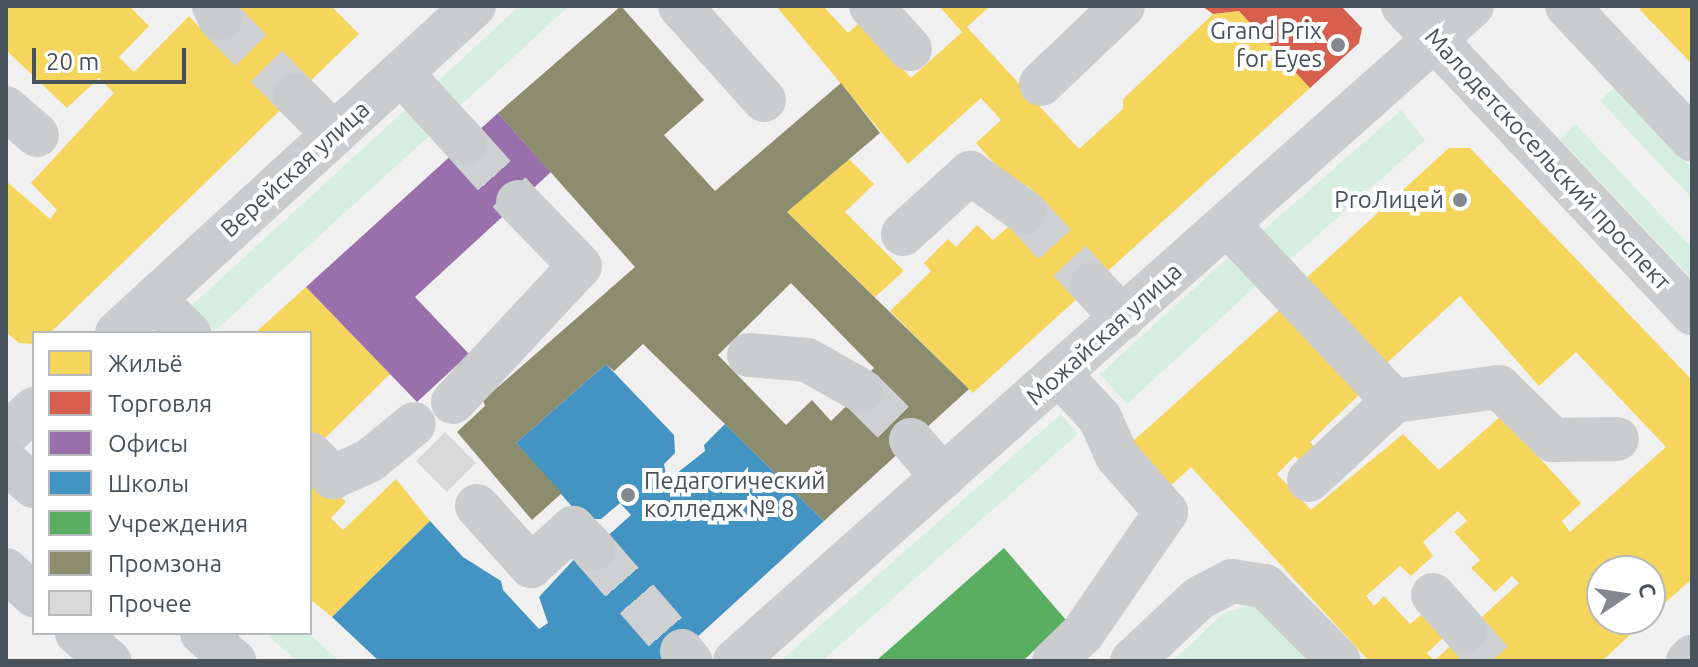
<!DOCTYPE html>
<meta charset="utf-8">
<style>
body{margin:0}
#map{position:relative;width:1698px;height:667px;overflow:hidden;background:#f0f0f0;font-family:Ubuntu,sans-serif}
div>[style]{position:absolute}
.green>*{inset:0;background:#d6eee0}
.homes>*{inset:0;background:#f6d55c}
.shops>*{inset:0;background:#d6604d}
.offices>*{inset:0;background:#9970ab}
.schools>*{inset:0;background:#4393c3}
.public>*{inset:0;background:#5aae61}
.industry>*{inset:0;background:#8c8c6e}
.building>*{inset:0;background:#d9d9da}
.minor-tunnel>*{height:44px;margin-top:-22px;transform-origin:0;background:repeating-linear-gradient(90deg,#ced0d2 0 44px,transparent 0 66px)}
.minor>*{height:44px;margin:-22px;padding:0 22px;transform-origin:22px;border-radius:22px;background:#caccce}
.major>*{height:44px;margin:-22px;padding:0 22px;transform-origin:22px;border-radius:22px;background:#c7cacc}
.dots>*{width:22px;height:22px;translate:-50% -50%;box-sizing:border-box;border:4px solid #fff;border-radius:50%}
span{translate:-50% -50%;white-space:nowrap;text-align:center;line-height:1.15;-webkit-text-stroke:8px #fff;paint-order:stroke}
.poi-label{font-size:24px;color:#48525b}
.right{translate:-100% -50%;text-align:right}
.left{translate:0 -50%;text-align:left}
.street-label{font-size:24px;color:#48525b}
.frame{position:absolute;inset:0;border:8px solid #48525b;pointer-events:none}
.legend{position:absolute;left:32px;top:331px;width:280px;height:304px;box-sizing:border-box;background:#fff;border:2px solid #b6babd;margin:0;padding:10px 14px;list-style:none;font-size:24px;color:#48525b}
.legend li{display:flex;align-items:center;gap:16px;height:40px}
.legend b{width:40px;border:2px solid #b6babd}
.north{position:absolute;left:1586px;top:555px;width:80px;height:80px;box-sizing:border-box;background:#fff;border:2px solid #b6babd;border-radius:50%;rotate:77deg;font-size:22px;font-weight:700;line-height:32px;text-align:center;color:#48525b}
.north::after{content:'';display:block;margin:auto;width:28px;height:36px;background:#83898f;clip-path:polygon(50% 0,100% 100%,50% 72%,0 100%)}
.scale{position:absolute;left:32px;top:48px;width:154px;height:36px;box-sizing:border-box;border:4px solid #48525b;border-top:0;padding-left:10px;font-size:24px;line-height:28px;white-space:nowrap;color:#48525b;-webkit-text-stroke:6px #fff;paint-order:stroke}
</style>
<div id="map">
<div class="green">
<i style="clip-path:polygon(519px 6px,569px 6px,460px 106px,437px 82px)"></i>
<i style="clip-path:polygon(1615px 87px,1692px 168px,1692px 198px,1600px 101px)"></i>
<i style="clip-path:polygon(405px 110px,429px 136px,215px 331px,192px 305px)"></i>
<i style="clip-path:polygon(1401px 110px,1425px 140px,1284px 265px,1258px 235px)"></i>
<i style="clip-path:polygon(1575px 124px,1692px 248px,1692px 279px,1560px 139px)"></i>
<i style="clip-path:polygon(1231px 255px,1257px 285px,1127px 404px,1100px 374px)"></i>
<i style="clip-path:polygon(1061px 414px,1078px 434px,822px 661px,780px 661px)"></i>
<i style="clip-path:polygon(1247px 606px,1260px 608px,1315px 661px,1172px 661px,1224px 613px)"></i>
<i style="clip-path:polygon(265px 633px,308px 633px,340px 661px,297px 661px)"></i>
</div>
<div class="homes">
<i style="clip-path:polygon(6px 6px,129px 6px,149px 26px,119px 57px,134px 72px,189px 16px,204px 32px,233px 6px,331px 6px,359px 34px,50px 333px,34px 333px,34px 344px,19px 343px,6px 332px,6px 181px,50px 219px,57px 210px,31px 183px,114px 93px,99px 78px,67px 108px,6px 50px)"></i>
<i style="clip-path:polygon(776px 6px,823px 6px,848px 33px,859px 23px,911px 78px,962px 32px,939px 6px,990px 6px,967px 27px,1079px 149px,1123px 109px,1123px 99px,1213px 14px,1239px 11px,1310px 88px,973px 393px,890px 311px,931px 271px,924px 263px,948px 239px,956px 247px,977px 225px,993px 240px,1040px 199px,1028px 186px,1021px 193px,976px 143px,1001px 120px,981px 98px,908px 164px)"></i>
<i style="clip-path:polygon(1640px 6px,1692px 6px,1692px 64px,1640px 10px)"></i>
<i style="clip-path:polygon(evenodd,1449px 148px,1470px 148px,1692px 380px,1692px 579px,1650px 616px,1650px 571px,1602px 571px,1602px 619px,1647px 619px,1602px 661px,1369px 661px,1191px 467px,1169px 487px,1131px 443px,1286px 304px,1364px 390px,1310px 442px,1316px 448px,1301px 462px,1295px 456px,1277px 474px,1311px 510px,1403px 434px,1439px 470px,1501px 416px,1581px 503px,1562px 521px,1570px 532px,1666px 447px,1576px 352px,1539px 386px,1460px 296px,1386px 364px,1304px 280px,1449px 148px,1458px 511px,1467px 521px,1454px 532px,1480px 560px,1471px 568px,1495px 592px,1512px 576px,1519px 583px,1434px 661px,1427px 653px,1443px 638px,1421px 615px,1410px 624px,1384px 596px,1374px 606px,1366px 596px,1400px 566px,1411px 576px,1433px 556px,1423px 542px,1458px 511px)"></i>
<i style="clip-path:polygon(849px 159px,874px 184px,845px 212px,904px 271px,875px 297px,787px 212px)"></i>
<i style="clip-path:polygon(306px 287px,390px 374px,317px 446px,310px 439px,310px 333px,255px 333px)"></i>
<i style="clip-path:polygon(310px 468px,346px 502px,331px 518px,343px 530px,396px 479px,430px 521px,332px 617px,310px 599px)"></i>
</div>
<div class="shops">
<i style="clip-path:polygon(1202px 6px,1341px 6px,1362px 28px,1359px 43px,1310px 88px,1239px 11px,1213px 14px)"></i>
</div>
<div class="offices">
<i style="clip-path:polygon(498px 113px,551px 172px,415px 297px,469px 354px,417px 402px,306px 287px)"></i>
</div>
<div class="schools">
<i style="clip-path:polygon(606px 364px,674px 435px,675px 453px,664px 464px,667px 481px,705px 451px,704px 445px,725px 424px,824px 521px,671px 661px,379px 661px,332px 617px,430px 521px,463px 557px,501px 581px,503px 590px,539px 629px,548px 623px,539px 597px,580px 553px,593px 549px,631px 515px,620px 503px,601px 519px,583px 519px,516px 443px)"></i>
</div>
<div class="public">
<i style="clip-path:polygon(1004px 548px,1066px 620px,1023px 661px,876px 661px)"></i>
</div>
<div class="industry">
<i style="clip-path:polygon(evenodd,621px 6px,704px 100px,664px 135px,715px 191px,841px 83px,880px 133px,787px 212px,969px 389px,824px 521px,643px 344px,614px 371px,606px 364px,516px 443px,562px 493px,532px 520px,457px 432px,485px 406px,483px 400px,635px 267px,498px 113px,621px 6px,791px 283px,874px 368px,870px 372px,875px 378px,831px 421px,812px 400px,786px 425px,718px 355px,791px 283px)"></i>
</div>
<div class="building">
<i style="clip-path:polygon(445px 432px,476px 463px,447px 492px,416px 461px)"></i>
</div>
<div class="minor-tunnel">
<i style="left:220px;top:19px;width:107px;rotate:45.4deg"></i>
<i style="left:465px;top:143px;width:79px;rotate:48.1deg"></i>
<i style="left:1025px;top:212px;width:99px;rotate:47.5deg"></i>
<i style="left:862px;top:391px;width:69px;rotate:45deg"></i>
<i style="left:593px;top:549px;width:135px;rotate:48.9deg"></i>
<i style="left:1465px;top:631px;width:40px;rotate:49deg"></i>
</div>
<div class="minor">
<i style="left:214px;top:6px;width:14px;rotate:65deg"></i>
<i style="left:680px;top:6px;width:126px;rotate:48.2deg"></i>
<i style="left:871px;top:6px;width:58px;rotate:47.8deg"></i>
<i style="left:1403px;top:6px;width:422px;rotate:46.7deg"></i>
<i style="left:1567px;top:6px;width:183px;rotate:46.8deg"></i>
<i style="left:401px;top:73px;width:95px;rotate:47.6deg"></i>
<i style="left:1041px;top:84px;width:113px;rotate:-43.6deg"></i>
<i style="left:295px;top:95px;width:55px;rotate:45deg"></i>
<i style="left:6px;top:108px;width:41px;rotate:41.1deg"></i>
<i style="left:1228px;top:225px;width:242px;rotate:46.7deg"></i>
<i style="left:1394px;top:401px;width:106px;rotate:-7.6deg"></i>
<i style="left:1499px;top:387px;width:76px;rotate:44.5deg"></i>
<i style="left:1553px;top:440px;width:64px;rotate:-0.9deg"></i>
<i style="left:903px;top:234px;width:91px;rotate:-42.3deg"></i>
<i style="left:970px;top:173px;width:67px;rotate:35.3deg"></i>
<i style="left:1092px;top:285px;width:45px;rotate:47.7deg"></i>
<i style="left:154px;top:299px;width:49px;rotate:44.2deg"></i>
<i style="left:117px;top:333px;width:484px;rotate:-42.5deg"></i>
<i style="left:749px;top:355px;width:58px;rotate:4.9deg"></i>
<i style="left:807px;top:360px;width:63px;rotate:29.4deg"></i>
<i style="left:453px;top:402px;width:186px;rotate:-47deg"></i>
<i style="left:580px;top:266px;width:89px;rotate:-134.1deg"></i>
<i style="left:6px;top:435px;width:38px;rotate:-43deg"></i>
<i style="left:911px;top:440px;width:49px;rotate:49.1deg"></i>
<i style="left:310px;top:454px;width:33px;rotate:45deg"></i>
<i style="left:333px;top:477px;width:39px;rotate:-24deg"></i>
<i style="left:369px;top:461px;width:58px;rotate:-39.4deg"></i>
<i style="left:1309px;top:480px;width:116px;rotate:-42.9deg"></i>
<i style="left:477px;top:506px;width:81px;rotate:48deg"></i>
<i style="left:531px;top:566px;width:57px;rotate:-42.1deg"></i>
<i style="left:573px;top:528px;width:29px;rotate:46deg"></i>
<i style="left:1433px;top:595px;width:48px;rotate:48.4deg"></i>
<i style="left:682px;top:651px;width:13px;rotate:51deg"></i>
<i style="left:735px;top:661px;width:986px;rotate:-41.63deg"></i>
<i style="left:1054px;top:661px;width:40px;rotate:-44deg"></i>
<i style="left:1083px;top:633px;width:147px;rotate:-55.6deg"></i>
<i style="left:1166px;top:512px;width:74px;rotate:-131.2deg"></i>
<i style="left:1117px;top:456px;width:42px;rotate:-114.1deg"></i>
<i style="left:1100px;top:418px;width:60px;rotate:-133deg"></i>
<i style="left:1132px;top:661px;width:92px;rotate:-43.2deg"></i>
<i style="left:1199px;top:598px;width:37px;rotate:-27deg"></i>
<i style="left:1232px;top:581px;width:33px;rotate:9deg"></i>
<i style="left:1265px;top:586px;width:105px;rotate:45.4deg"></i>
<i style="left:1688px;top:661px;width:6px;rotate:-45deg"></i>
</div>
<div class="major">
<i style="left:6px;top:462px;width:37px;rotate:41deg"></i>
<i style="left:6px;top:570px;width:38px;rotate:42deg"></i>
<i style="left:77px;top:633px;width:43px;rotate:41.2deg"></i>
<i style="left:202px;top:633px;width:43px;rotate:41.2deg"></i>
</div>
<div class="dots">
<i style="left:1338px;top:45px;background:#83898f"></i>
<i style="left:1460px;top:200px;background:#83898f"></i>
<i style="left:628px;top:495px;background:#83898f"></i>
</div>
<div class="poi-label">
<span class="right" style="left:1322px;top:45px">Grand Prix<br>for Eyes</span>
<span class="right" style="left:1444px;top:200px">ProЛицей</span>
<span class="left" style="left:644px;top:495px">Педагогический<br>колледж № 8</span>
</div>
<div class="street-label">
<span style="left:1548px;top:159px;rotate:47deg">Малодетскосельский проспект</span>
<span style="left:295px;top:169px;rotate:-42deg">Верейская улица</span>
<span style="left:1104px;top:334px;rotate:-42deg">Можайская улица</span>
</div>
<div class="frame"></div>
<ul class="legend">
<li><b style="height:22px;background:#f6d55c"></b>Жильё</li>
<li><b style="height:22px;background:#d6604d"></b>Торговля</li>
<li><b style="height:22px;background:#9970ab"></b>Офисы</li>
<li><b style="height:22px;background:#4393c3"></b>Школы</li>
<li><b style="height:22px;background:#5aae61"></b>Учреждения</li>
<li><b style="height:22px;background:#8c8c6e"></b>Промзона</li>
<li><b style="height:22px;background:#d9d9da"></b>Прочее</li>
</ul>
<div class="north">С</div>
<div class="scale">20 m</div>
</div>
